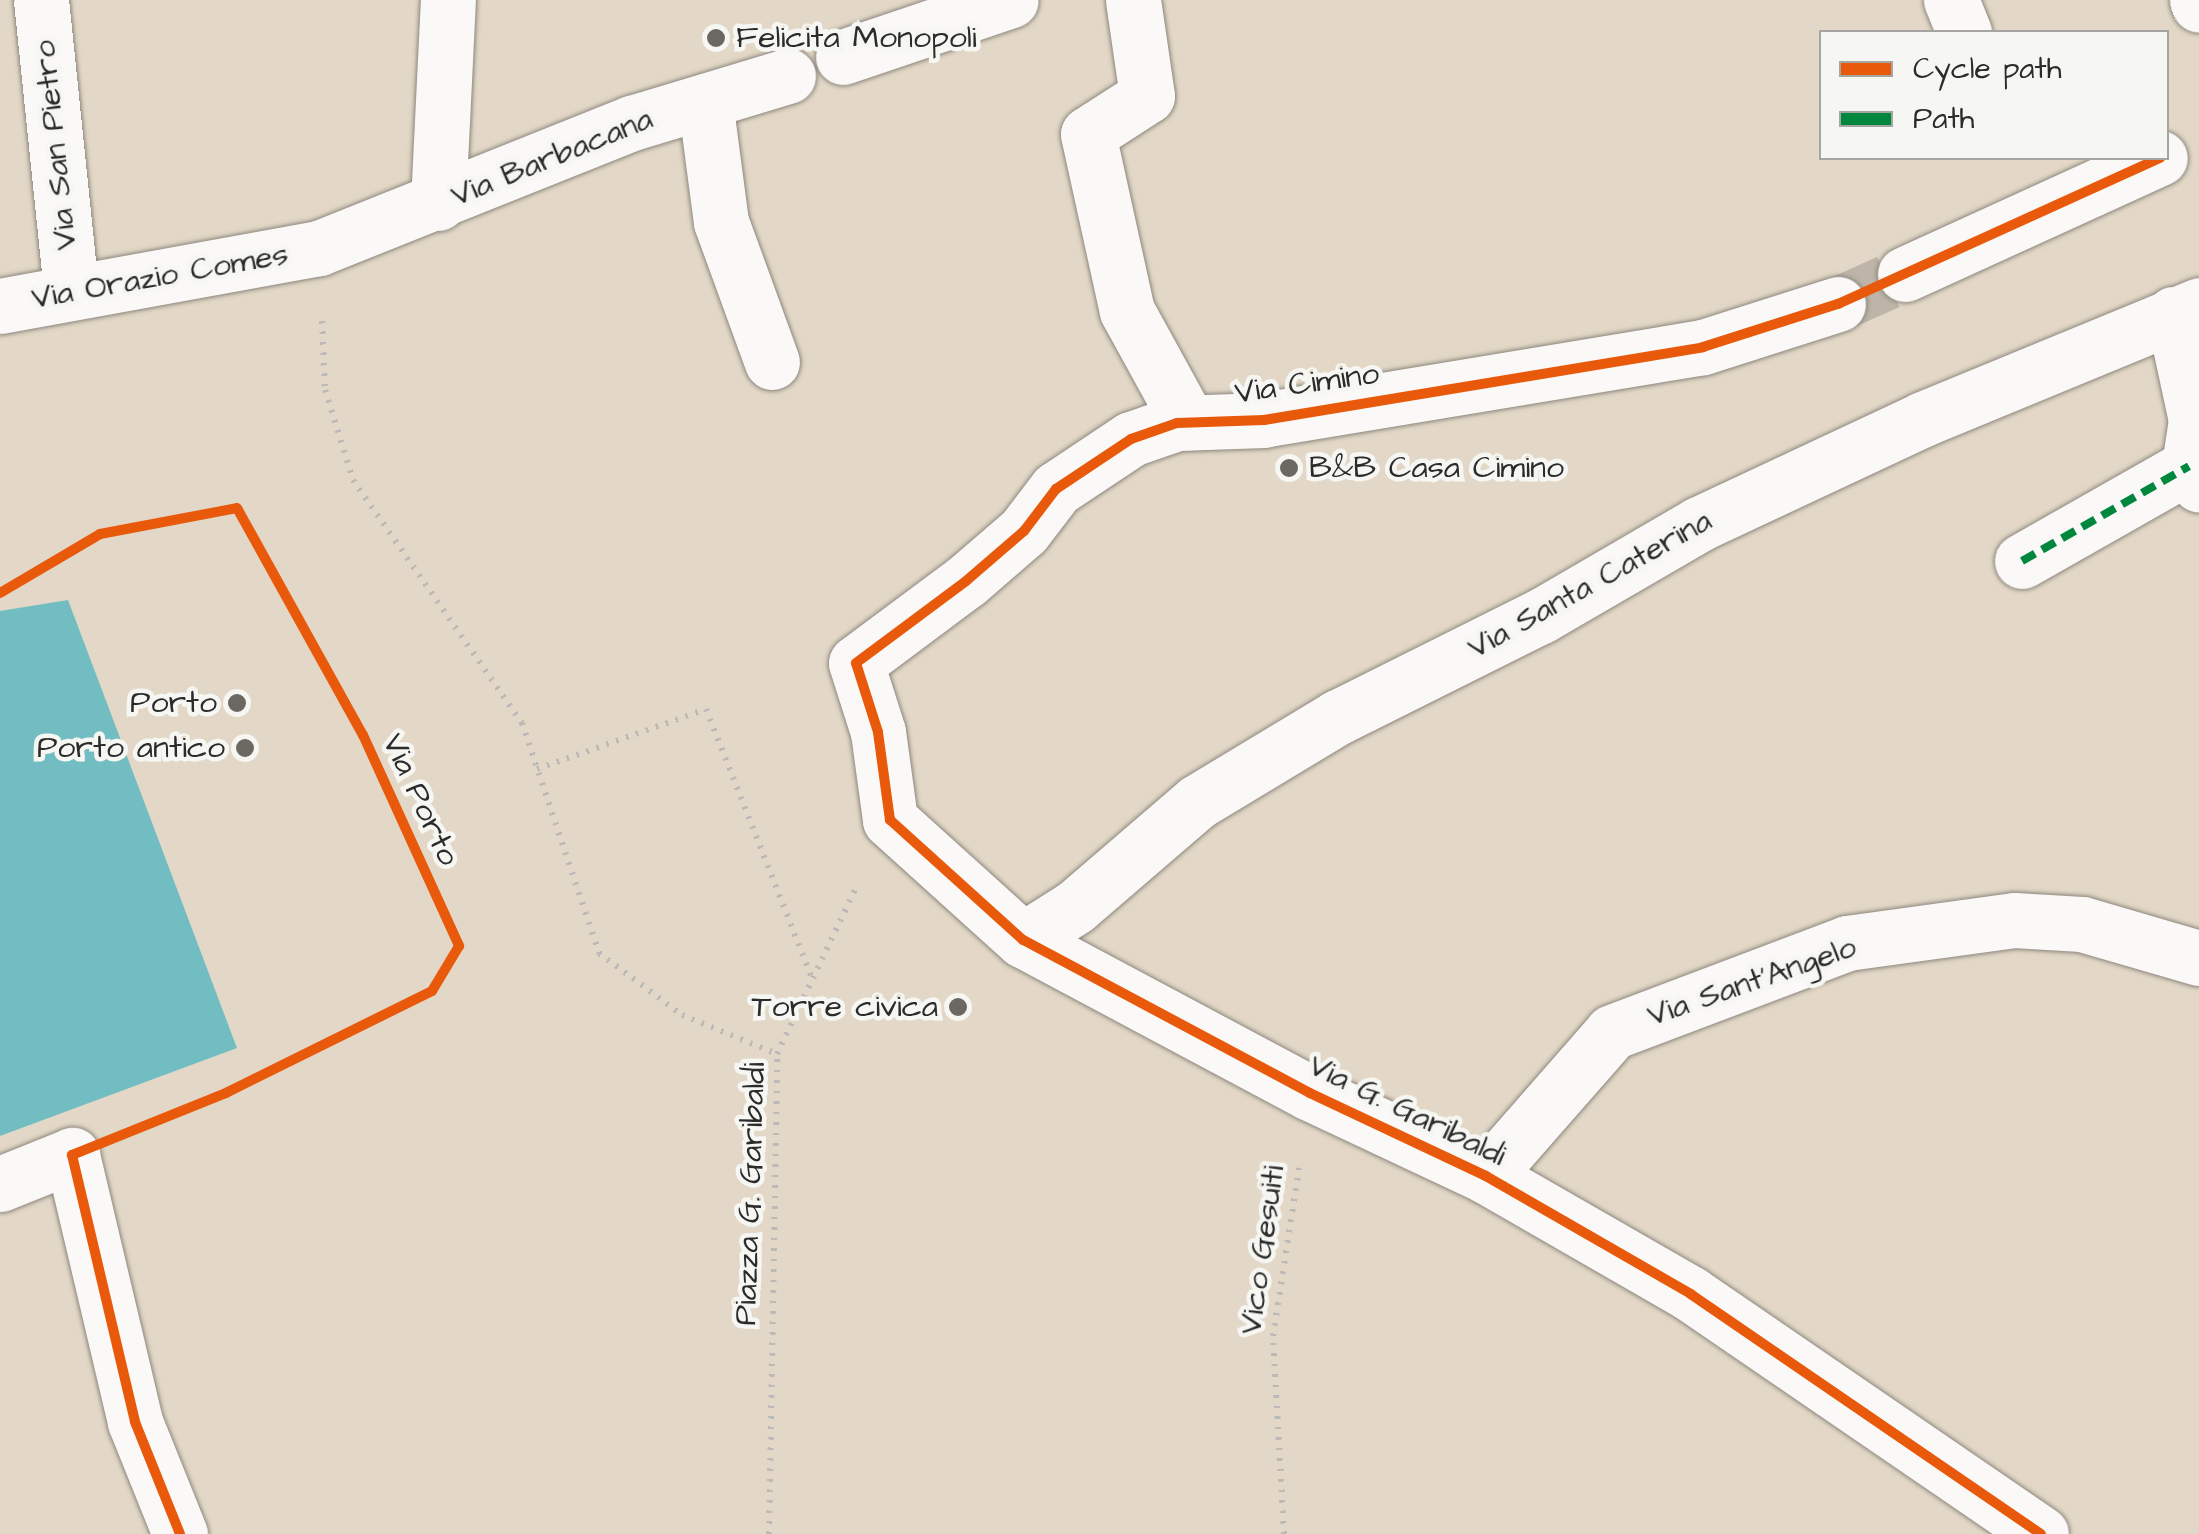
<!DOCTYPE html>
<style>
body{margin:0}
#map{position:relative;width:2199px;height:1534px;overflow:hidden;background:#e3d8c7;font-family:"Architects Daughter",sans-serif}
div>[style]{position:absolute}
.water>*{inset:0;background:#72bdc1}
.minor-tunnel>*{height:55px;margin-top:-27.5px;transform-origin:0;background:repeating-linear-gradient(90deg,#beb5a8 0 55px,transparent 0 83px)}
.path>*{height:6px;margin-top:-3px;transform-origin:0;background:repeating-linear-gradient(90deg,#bcbab7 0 2.5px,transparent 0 10.5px)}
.roads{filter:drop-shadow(0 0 2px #8d877e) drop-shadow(0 0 2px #8d877e)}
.minor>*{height:55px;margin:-27.5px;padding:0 27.5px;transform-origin:27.5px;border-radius:27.5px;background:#fbf9f7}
.quiet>*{height:8px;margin-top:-4px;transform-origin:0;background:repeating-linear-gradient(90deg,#00873e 0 15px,transparent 0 23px)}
.cycleway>*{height:10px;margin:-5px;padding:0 5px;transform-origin:5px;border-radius:5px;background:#e8590c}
.dots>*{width:28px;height:28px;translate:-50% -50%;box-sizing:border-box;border:5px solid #f6f6f2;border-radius:50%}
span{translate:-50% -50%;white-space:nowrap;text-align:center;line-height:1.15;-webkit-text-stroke:9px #f6f6f2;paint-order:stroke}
.poi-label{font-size:32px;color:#2b2b2b}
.left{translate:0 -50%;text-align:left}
.right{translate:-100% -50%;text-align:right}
.street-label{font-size:32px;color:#2b2b2b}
.legend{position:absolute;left:1819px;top:30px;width:350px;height:130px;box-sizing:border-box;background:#f6f6f2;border:2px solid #a5a5a2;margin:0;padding:12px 18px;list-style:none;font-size:30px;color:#2b2b2b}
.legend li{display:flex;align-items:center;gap:20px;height:50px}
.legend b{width:50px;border:2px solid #a5a5a2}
</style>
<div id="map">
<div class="water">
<i style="clip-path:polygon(68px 600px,237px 1048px,0 1136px,0 611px)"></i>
</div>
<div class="minor-tunnel">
<i style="left:1838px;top:304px;width:73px;rotate:-24.1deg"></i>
</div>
<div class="path">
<i style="left:322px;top:321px;width:69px;rotate:87.5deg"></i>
<i style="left:325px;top:390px;width:94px;rotate:72.7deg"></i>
<i style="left:353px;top:480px;width:296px;rotate:55.2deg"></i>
<i style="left:522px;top:723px;width:243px;rotate:71.5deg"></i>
<i style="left:599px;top:953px;width:104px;rotate:36.8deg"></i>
<i style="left:682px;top:1015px;width:103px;rotate:22.3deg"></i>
<i style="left:0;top:593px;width:116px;rotate:-30.5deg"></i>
<i style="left:100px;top:534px;width:139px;rotate:-10.7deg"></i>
<i style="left:237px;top:508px;width:260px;rotate:61deg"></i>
<i style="left:363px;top:735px;width:232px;rotate:65.5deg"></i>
<i style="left:459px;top:946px;width:52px;rotate:121deg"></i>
<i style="left:432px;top:991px;width:230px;rotate:153.7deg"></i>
<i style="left:226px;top:1093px;width:94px;rotate:158.1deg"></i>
<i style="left:537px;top:769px;width:179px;rotate:-19.5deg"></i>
<i style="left:706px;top:709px;width:287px;rotate:68.5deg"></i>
<i style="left:769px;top:1534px;width:480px;rotate:-89deg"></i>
<i style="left:777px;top:1054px;width:184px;rotate:-64.6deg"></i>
<i style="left:1284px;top:1534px;width:198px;rotate:-93.2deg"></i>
<i style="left:1273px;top:1336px;width:170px;rotate:-81.2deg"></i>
</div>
<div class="roads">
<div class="minor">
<i style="left:41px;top:0;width:292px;rotate:84.1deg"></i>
<i style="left:1133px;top:0;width:97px;rotate:81.7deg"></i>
<i style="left:1147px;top:96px;width:70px;rotate:147.2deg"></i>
<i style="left:1088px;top:134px;width:181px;rotate:77.6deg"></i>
<i style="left:1127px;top:311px;width:127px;rotate:61.2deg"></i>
<i style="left:1951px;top:0;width:35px;rotate:68deg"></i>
<i style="left:2197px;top:0;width:5px;rotate:68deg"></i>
<i style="left:843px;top:57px;width:177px;rotate:-18.7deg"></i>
<i style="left:705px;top:101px;width:122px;rotate:82.5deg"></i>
<i style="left:721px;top:222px;width:149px;rotate:70deg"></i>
<i style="left:438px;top:203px;width:203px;rotate:-87.2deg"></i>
<i style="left:1905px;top:274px;width:280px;rotate:-24.5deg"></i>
<i style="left:1838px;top:304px;width:142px;rotate:162.3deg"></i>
<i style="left:1703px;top:347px;width:445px;rotate:170.6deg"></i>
<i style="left:1264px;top:420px;width:87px;rotate:178deg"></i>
<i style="left:1177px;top:423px;width:49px;rotate:160.8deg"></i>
<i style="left:1131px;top:439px;width:90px;rotate:146.3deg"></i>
<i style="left:1056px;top:489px;width:53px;rotate:127.3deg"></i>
<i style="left:1024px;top:531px;width:77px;rotate:139.2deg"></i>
<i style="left:966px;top:581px;width:137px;rotate:143.3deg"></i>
<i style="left:856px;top:663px;width:72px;rotate:72.3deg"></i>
<i style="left:878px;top:732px;width:89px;rotate:82.2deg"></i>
<i style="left:890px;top:820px;width:179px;rotate:42.1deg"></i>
<i style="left:1023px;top:940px;width:325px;rotate:28.1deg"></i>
<i style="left:1310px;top:1093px;width:195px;rotate:25.2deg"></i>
<i style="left:1486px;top:1176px;width:237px;rotate:29.9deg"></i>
<i style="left:1691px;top:1294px;width:424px;rotate:34.4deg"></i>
<i style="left:0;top:306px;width:324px;rotate:-10.3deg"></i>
<i style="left:319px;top:248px;width:337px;rotate:-21.8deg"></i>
<i style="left:632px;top:123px;width:163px;rotate:-16.8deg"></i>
<i style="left:2173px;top:314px;width:108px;rotate:77.8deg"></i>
<i style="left:2196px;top:420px;width:47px;rotate:98.7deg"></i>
<i style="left:2189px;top:466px;width:21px;rotate:62deg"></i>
<i style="left:2022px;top:561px;width:192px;rotate:-29.6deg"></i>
<i style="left:1023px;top:940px;width:62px;rotate:-32.4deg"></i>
<i style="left:1075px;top:907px;width:161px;rotate:-40.7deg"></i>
<i style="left:1197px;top:802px;width:165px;rotate:-31.1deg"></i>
<i style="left:1338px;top:717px;width:227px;rotate:-26.5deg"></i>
<i style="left:1541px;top:616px;width:183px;rotate:-30.2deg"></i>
<i style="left:1699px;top:524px;width:247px;rotate:-25.1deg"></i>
<i style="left:1923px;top:419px;width:299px;rotate:-22.4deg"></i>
<i style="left:1486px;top:1176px;width:191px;rotate:-48.8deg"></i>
<i style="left:1612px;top:1032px;width:251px;rotate:-20.7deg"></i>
<i style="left:1847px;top:943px;width:169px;rotate:-7.8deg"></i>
<i style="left:2014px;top:920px;width:68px;rotate:3.4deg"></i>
<i style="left:2082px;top:924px;width:122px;rotate:16.2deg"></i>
<i style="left:0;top:1184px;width:78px;rotate:-21.9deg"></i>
<i style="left:72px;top:1155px;width:274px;rotate:76.7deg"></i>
<i style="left:135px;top:1422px;width:121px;rotate:68.1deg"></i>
</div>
</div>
<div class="quiet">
<i style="left:2022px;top:561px;width:192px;rotate:-29.6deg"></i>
</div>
<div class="cycleway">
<i style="left:0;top:593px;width:116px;rotate:-30.5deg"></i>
<i style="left:100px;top:534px;width:139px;rotate:-10.7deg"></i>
<i style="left:237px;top:508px;width:260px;rotate:61deg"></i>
<i style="left:363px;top:735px;width:232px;rotate:65.5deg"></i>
<i style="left:459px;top:946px;width:52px;rotate:121deg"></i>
<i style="left:432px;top:991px;width:230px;rotate:153.7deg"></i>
<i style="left:226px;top:1093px;width:166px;rotate:158.1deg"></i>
<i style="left:72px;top:1155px;width:274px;rotate:76.7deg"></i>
<i style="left:135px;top:1422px;width:121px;rotate:68.1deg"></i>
<i style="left:2041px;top:1534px;width:424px;rotate:-145.6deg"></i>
<i style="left:1691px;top:1294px;width:237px;rotate:-150.1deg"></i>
<i style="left:1486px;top:1176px;width:195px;rotate:-154.8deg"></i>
<i style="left:1310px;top:1093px;width:325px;rotate:-151.9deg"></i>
<i style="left:1023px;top:940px;width:179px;rotate:-137.9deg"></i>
<i style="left:890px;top:820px;width:89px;rotate:-97.8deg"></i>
<i style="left:878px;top:732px;width:72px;rotate:-107.7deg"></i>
<i style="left:856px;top:663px;width:137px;rotate:-36.7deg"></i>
<i style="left:966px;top:581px;width:77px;rotate:-40.8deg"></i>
<i style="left:1024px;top:531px;width:53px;rotate:-52.7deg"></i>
<i style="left:1056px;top:489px;width:90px;rotate:-33.7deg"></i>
<i style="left:1131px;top:439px;width:49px;rotate:-19.2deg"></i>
<i style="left:1177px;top:423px;width:87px;rotate:-2deg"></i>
<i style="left:1264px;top:420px;width:445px;rotate:-9.4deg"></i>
<i style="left:1703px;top:347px;width:142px;rotate:-17.7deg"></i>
<i style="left:1838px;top:304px;width:354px;rotate:-24.4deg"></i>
</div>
<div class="dots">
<i style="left:716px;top:38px;background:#6b6862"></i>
<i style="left:1289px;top:468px;background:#6b6862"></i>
<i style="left:237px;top:703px;background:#6b6862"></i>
<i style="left:245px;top:748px;background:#6b6862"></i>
<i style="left:958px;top:1007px;background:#6b6862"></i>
</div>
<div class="poi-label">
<span class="left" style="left:736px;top:38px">Felicita Monopoli</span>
<span class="left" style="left:1309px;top:468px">B&amp;B Casa Cimino</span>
<span class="right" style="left:217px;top:703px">Porto</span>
<span class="right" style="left:225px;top:748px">Porto antico</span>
<span class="right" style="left:938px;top:1007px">Torre civica</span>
</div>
<div class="street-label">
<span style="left:56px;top:145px;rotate:-96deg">Via San Pietro</span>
<span style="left:552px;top:158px;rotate:-22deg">Via Barbacana</span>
<span style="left:160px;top:277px;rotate:-10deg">Via Orazio Comes</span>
<span style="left:1307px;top:384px;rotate:-8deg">Via Cimino</span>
<span style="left:1590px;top:585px;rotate:-29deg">Via Santa Caterina</span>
<span style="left:420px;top:800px;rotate:65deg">Via Porto</span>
<span style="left:1752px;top:982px;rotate:-19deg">Via Sant'Angelo</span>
<span style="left:1407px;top:1111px;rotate:26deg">Via G. Garibaldi</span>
<span style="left:751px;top:1194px;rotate:-88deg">Piazza G. Garibaldi</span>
<span style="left:1263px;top:1250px;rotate:-82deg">Vico Gesuiti</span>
</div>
<ul class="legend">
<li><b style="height:12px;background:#e8590c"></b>Cycle path</li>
<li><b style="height:12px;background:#00873e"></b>Path</li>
</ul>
</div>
